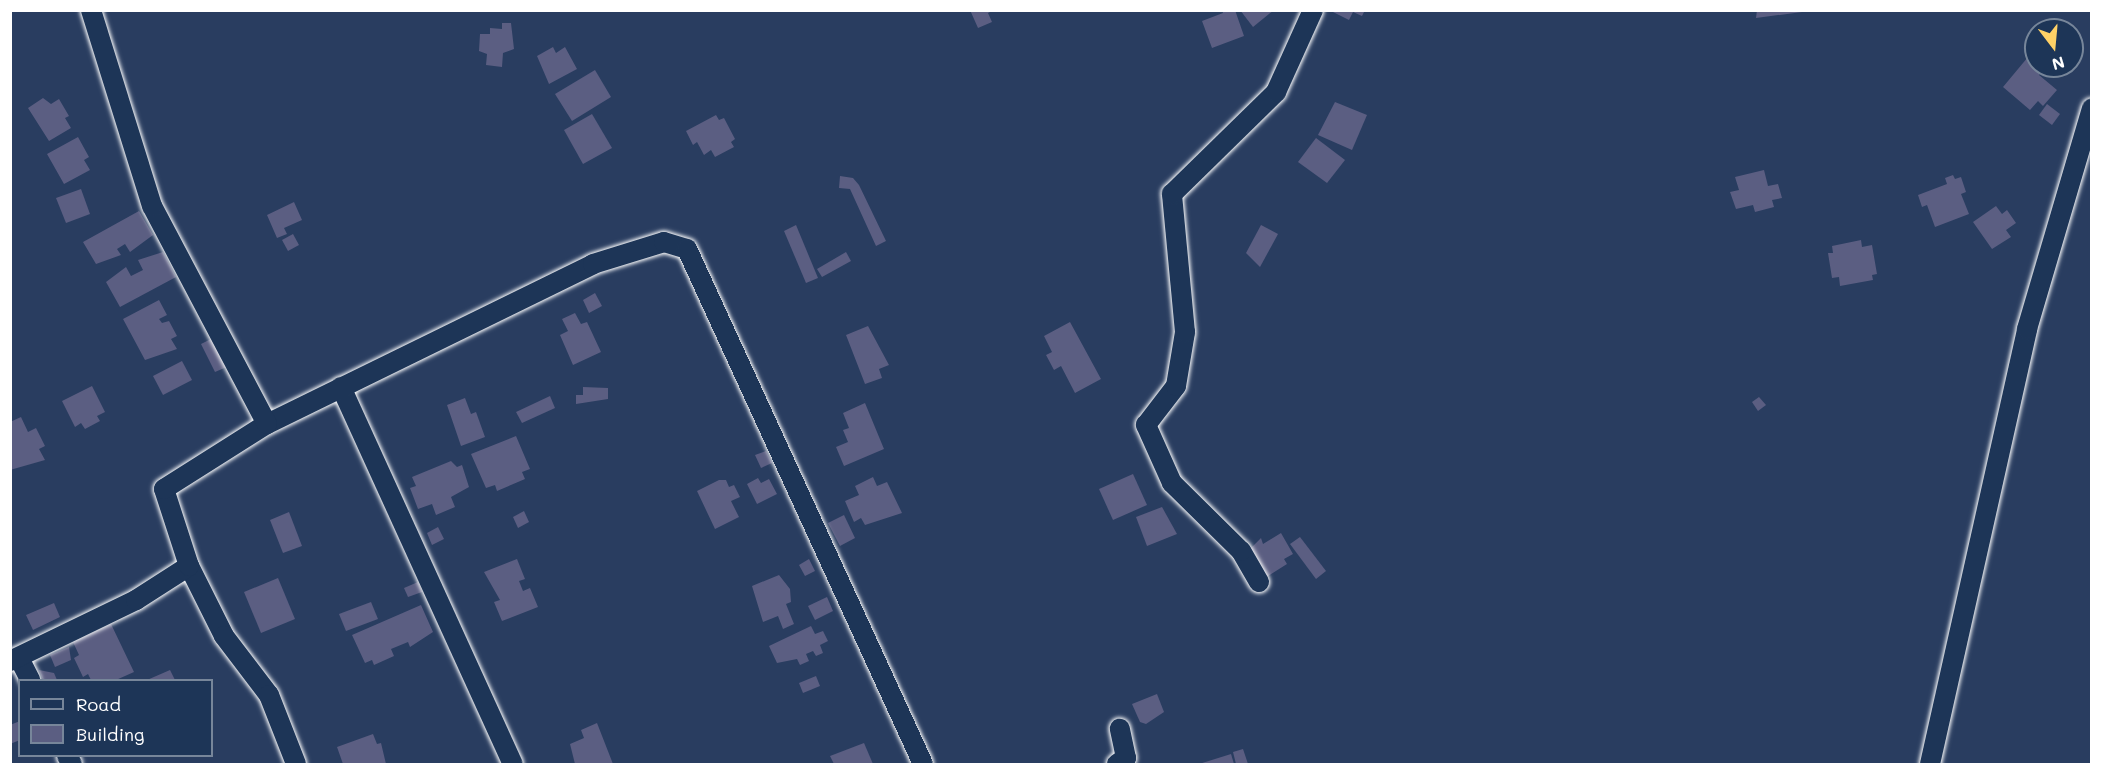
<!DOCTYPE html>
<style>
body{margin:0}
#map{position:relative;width:2102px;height:775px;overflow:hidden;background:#293d60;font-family:Mali,sans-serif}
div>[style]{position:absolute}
.building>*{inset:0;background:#5b5e82}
.roads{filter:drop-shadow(0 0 2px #fff) drop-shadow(0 0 2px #fff)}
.street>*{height:20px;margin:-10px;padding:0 10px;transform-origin:10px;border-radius:10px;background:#1d3557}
span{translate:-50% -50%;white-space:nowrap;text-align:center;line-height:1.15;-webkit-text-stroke:6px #1d3557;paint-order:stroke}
.frame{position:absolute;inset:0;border:12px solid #fff;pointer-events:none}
.legend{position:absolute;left:18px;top:679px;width:195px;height:78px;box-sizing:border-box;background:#1d3557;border:2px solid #77869a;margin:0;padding:8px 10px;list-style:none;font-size:18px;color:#fff}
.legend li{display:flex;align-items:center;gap:12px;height:30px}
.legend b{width:30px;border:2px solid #77869a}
.north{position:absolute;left:2024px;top:18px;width:60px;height:60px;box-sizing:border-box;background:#1d3557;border:2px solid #77869a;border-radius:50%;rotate:164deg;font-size:16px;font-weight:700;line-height:24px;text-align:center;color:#fff}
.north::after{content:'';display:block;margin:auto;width:21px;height:27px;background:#ffd166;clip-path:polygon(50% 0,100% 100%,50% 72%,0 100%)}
</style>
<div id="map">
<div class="building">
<i style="clip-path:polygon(970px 10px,994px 10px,988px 13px,992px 22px,978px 28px)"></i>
<i style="clip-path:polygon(1222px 10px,1235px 10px,1244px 36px,1212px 48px,1202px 21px,1223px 13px)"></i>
<i style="clip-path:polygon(1240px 10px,1274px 10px,1253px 27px)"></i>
<i style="clip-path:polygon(1329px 10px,1365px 10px,1362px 16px,1353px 12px,1349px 20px)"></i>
<i style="clip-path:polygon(1757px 10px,1802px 10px,1802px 12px,1756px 18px)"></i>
<i style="clip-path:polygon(502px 23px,511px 23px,514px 49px,503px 53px,502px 67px,486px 65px,487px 54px,479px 51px,480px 34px,490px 34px,490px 28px,502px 29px)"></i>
<i style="clip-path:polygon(553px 47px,556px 53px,565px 47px,577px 69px,549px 84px,537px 56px)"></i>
<i style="clip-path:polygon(2028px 57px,2043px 69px,2039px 75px,2057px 90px,2043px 106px,2038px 101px,2030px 110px,2003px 87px)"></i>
<i style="clip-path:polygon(595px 70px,611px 97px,572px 121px,555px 94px)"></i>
<i style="clip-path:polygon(43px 98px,51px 104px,59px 99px,69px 116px,65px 118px,71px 128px,49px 141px,28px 108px)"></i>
<i style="clip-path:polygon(1335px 102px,1367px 115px,1352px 150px,1318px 135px)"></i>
<i style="clip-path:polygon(2047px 104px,2060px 114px,2052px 125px,2039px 115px)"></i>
<i style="clip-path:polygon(592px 114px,612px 148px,583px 164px,564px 130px)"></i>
<i style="clip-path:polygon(716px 115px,719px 120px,724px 118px,735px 139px,731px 142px,734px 147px,715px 157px,711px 150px,704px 155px,697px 142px,693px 145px,686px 131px)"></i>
<i style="clip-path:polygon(78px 137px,89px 157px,84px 160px,90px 170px,64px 184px,47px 154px)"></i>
<i style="clip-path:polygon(1316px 138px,1345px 160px,1327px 183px,1298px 162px)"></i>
<i style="clip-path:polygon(1764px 170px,1768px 186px,1778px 184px,1782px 198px,1772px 200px,1774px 207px,1755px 212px,1753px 205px,1736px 209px,1730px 192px,1739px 190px,1735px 177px)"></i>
<i style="clip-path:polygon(1953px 175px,1955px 179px,1961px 177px,1966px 192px,1961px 194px,1969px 214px,1935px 227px,1927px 205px,1922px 207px,1918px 195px,1947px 184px,1945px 178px)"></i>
<i style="clip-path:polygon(840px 176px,853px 178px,859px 185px,886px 241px,876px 246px,850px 189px,839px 188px)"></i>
<i style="clip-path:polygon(81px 189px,90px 214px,66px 223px,56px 198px)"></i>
<i style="clip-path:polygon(294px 202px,302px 220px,284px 228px,287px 234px,277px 238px,267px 215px)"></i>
<i style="clip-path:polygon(1996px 206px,2002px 214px,2007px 210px,2016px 223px,2006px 230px,2011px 237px,1992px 249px,1973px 222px)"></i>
<i style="clip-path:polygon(139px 211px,153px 235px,130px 252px,125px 244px,117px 249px,121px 255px,96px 264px,83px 242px)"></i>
<i style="clip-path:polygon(796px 225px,818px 278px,806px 283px,784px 231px)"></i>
<i style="clip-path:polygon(1261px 225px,1278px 234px,1260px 267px,1246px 253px)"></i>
<i style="clip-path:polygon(293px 234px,299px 245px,288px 251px,282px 240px)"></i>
<i style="clip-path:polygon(1861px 240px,1862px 247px,1872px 245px,1877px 274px,1872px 275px,1873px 280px,1840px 286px,1839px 277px,1832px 278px,1828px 253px,1833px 253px,1832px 246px)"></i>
<i style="clip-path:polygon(163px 252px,176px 277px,120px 307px,106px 282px,126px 267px,131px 276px,143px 270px,138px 260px)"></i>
<i style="clip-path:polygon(846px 252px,851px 261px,822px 277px,817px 269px)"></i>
<i style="clip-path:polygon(595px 293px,602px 306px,589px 313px,583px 300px)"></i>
<i style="clip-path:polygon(159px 300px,167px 315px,159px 319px,162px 323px,169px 321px,177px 336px,171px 339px,177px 349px,145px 360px,123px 319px)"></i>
<i style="clip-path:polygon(575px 313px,581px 324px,587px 322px,601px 352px,573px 365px,560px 335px,568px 331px,562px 319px)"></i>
<i style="clip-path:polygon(1070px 322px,1101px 379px,1075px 393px,1061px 366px,1054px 370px,1046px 355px,1052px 352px,1044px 336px)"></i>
<i style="clip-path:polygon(868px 326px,889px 365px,879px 369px,882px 378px,865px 384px,846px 335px)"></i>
<i style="clip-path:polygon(215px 337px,229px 366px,215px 372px,201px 344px)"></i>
<i style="clip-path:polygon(182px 361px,192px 380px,163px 395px,153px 376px)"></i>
<i style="clip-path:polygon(92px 386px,105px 412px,97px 416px,100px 421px,85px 429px,81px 423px,75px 427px,62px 401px)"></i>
<i style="clip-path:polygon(583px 387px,608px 388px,608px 399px,576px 404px,576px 395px,583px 395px)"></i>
<i style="clip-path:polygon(550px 396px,555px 408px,522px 423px,516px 412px)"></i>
<i style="clip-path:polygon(1759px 397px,1766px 405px,1758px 411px,1752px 402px)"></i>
<i style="clip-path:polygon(465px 398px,471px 414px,476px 412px,485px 437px,461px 446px,447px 405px)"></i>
<i style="clip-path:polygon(865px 403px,884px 449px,844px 466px,836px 447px,848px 442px,843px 430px,849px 428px,843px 413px)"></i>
<i style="clip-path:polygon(21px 417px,28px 432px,36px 428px,45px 446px,39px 449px,45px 460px,10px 470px,10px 422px)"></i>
<i style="clip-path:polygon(516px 436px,530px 469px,522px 472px,525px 479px,497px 491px,495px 485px,486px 488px,471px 454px)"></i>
<i style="clip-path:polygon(766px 451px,772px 463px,761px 468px,755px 455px)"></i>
<i style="clip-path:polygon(451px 461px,457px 467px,462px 465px,469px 487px,451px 497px,455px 507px,436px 515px,432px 504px,418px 509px,410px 488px,416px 486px,412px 477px)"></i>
<i style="clip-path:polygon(1133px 474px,1147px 505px,1113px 520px,1099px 489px)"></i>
<i style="clip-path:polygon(873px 477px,877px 486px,887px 482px,902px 513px,865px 525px,861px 518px,854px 522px,845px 501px,859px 495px,855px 486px)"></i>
<i style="clip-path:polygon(758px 478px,761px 483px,769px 479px,777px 494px,757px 504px,747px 484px)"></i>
<i style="clip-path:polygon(719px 480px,726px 480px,729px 487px,734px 485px,740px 497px,731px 501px,739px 517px,715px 529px,697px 491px)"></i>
<i style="clip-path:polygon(1162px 507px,1177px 534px,1147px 546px,1136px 517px)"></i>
<i style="clip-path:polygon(524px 511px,529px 522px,518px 528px,513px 517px)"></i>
<i style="clip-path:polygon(289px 512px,302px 546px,283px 553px,270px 520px)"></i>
<i style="clip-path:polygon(844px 515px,855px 538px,840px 546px,828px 523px)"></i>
<i style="clip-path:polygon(438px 527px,444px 539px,432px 545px,427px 533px)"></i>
<i style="clip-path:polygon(1281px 533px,1293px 554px,1284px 559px,1287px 564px,1265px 578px,1248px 551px,1261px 538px,1263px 544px)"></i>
<i style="clip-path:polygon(1300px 537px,1326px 571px,1316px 579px,1290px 544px)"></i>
<i style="clip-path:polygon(517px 559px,525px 579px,519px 581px,523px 591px,530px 588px,538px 607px,502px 621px,494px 602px,500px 600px,484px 572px)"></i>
<i style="clip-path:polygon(809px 559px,815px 571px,805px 576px,799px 565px)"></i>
<i style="clip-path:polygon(779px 575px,790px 589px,791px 602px,786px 604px,794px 624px,783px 629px,778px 616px,763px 622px,752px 586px)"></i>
<i style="clip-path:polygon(278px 578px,295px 619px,261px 633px,244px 592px)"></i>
<i style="clip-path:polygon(418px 582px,422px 592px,408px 597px,404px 588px)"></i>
<i style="clip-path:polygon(827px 597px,833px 611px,815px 620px,808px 606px)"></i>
<i style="clip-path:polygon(371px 602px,378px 619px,346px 631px,339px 614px)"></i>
<i style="clip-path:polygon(54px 603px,60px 617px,33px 630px,26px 615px)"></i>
<i style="clip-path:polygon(421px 605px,433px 632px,410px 647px,408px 642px,391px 649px,394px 656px,374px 665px,372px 660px,365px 663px,352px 635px)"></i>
<i style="clip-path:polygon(111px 624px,134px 672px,116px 680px,91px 680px,88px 674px,83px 677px,74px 658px,79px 655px,73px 642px)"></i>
<i style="clip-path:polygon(811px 626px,815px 634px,823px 631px,828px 641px,820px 645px,823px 653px,816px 656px,813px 651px,806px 654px,809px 661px,800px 665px,797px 659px,777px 663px,769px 646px)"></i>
<i style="clip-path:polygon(69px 647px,71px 660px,55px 667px,50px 655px)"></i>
<i style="clip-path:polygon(39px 670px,54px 673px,57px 680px,43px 680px)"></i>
<i style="clip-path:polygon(170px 670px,175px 680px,147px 680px)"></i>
<i style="clip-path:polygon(816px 676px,820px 686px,803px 693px,799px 683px)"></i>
<i style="clip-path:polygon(1157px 694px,1164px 712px,1146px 724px,1140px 722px,1132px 704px)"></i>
<i style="clip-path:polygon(20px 721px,20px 740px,10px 744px,10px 725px)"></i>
<i style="clip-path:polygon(597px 723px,613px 764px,575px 764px,570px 744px,584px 738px,581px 730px)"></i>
<i style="clip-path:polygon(373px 734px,377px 744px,381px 743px,386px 764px,343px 764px,337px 747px)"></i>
<i style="clip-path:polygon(864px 743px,873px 764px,834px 764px,830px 756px)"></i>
<i style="clip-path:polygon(1243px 749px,1248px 764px,1236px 764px,1233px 752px)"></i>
<i style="clip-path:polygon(1231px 754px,1234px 764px,1199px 764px)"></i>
</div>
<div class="roads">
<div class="street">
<i style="left:341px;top:387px;width:414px;rotate:65.5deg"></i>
<i style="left:267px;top:424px;width:363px;rotate:-26.1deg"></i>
<i style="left:593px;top:264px;width:74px;rotate:-17.2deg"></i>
<i style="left:664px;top:242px;width:24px;rotate:17deg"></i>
<i style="left:687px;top:249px;width:566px;rotate:65.38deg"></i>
<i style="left:189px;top:566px;width:78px;rotate:63.4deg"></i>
<i style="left:224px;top:636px;width:74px;rotate:52.7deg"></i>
<i style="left:269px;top:695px;width:74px;rotate:68.6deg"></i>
<i style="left:1259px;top:582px;width:36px;rotate:-120deg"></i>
<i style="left:1241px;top:551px;width:97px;rotate:-135.4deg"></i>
<i style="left:1172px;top:483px;width:64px;rotate:-114.1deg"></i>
<i style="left:1146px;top:425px;width:49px;rotate:-52.4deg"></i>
<i style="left:1176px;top:386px;width:55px;rotate:-80.5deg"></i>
<i style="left:1185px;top:332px;width:139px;rotate:-95.4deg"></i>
<i style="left:1172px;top:194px;width:146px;rotate:-44.4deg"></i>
<i style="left:1276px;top:92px;width:90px;rotate:-65.7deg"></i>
<i style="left:19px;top:658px;width:25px;rotate:63deg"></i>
<i style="left:10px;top:661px;width:140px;rotate:-25.8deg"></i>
<i style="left:136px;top:600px;width:63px;rotate:-32.7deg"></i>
<i style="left:189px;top:566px;width:81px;rotate:-108deg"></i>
<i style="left:164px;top:489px;width:122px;rotate:-32.3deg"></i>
<i style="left:267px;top:424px;width:246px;rotate:-117.8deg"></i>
<i style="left:152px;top:206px;width:205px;rotate:-107.3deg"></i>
<i style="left:67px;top:756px;width:9px;rotate:58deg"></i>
<i style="left:1117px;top:764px;width:11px;rotate:-34deg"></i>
<i style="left:1126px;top:758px;width:30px;rotate:-102deg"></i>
<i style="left:1930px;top:764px;width:446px;rotate:-77.4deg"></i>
<i style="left:2027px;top:329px;width:230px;rotate:-73.6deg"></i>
</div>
</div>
<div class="frame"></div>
<ul class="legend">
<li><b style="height:8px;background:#1d3557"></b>Road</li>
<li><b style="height:16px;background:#5b5e82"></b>Building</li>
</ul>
<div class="north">N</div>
</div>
